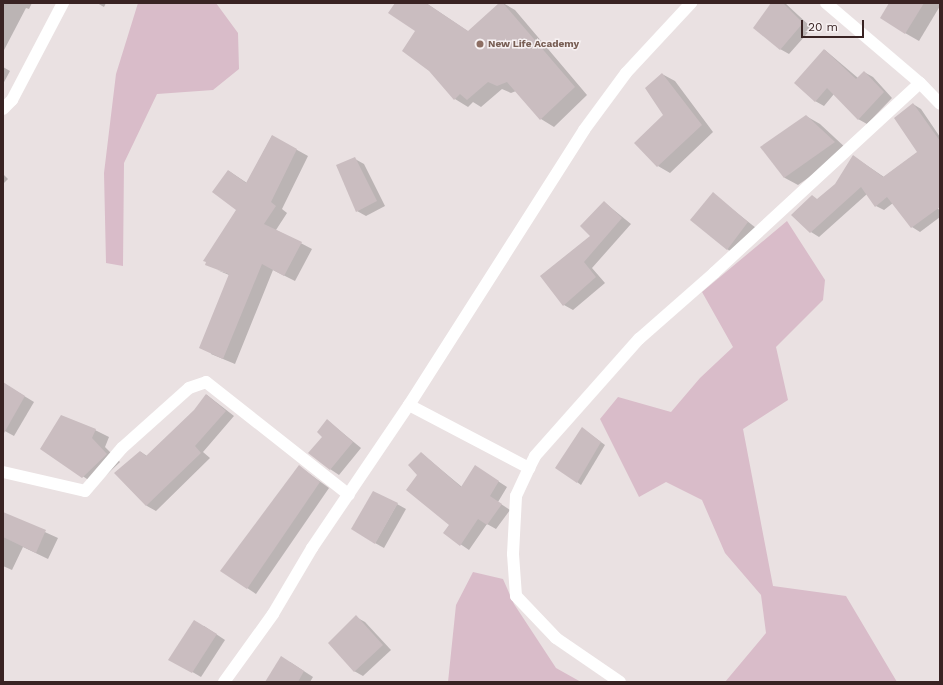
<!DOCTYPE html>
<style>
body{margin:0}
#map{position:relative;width:943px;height:685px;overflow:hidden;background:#eae1e2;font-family:"Work Sans",sans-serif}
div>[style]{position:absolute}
.green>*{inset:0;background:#d9bcc9}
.shadow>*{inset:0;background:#0003}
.building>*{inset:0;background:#cabdc0}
.minor>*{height:12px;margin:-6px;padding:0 6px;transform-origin:6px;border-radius:6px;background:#fff}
.dots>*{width:11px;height:11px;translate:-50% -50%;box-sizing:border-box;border:2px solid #f7f1f2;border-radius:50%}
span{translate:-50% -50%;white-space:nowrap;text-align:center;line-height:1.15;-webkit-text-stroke:3px #f7f1f2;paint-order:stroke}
.education-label{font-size:10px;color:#785e54;font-weight:700}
.left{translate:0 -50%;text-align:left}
.frame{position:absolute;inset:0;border:4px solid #392323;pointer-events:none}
.scale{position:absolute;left:801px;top:20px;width:63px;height:18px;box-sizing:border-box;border:2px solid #392323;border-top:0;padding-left:5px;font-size:12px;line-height:14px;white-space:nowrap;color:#392323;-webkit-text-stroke:3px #f7f1f2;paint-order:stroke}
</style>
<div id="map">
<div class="green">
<i style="clip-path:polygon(138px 3px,216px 3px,238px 33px,239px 69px,213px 90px,157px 94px,124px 163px,123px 266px,106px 263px,104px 173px,116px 74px)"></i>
<i style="clip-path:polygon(787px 221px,825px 280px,823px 300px,776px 347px,788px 400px,743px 429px,773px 586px,846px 596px,897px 682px,725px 682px,766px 633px,761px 595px,725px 553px,702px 500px,666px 482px,639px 497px,600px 419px,618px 397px,671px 412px,700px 378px,733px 347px,702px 292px)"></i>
<i style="clip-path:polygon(473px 572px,503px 579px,514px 604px,556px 668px,581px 682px,448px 682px,456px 605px)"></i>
</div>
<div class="shadow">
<i style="clip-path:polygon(3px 3px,32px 3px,29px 9px,26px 8px,3px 52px)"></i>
<i style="clip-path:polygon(97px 3px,106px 3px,104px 7px)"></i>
<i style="clip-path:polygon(396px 3px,426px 3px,469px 32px,503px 3px,515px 10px,587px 95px,554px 127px,541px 119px,516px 91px,511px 93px,502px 89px,481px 107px,473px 102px,468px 107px,455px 99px,417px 31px)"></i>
<i style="clip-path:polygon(768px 3px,785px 3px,812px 28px,789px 54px,780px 49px,771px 5px)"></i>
<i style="clip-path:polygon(891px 3px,940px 3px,940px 6px,919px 41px,905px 33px)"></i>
<i style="clip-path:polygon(825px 50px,858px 78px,864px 72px,873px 77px,892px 98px,867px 124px,858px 119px,834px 94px,824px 106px,815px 101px)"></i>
<i style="clip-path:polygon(3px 67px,10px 71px,3px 84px)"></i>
<i style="clip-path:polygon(662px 74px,675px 81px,713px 132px,670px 173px,658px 166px,664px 115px)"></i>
<i style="clip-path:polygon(913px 104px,921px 109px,940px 137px,940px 199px,934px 203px,940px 211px,940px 217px,920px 232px,912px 227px,893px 203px,884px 210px,876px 206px,867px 194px,819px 237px,811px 232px,818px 200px,836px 185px,853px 156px,884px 177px,918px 152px)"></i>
<i style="clip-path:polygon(806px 116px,820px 124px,848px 150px,798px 185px,785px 178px,762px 147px)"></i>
<i style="clip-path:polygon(272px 136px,308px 156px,282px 209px,287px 213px,276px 230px,312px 249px,295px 281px,273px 270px,235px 364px,211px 354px,229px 275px,217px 270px,234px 275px,206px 264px,237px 209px,229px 171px,247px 183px)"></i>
<i style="clip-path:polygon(355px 159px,364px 164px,385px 206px,366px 216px,357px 211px)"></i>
<i style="clip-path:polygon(3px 174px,8px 179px,3px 184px)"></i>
<i style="clip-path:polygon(713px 194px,756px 228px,736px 255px,727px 249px)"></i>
<i style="clip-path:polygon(604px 202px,631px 224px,592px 268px,605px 283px,573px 310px,564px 305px,541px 276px,591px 236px)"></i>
<i style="clip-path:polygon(3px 383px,34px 402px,14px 436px,3px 430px)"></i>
<i style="clip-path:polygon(207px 395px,234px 416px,203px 452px,210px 458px,156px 511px,147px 506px,115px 473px,141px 452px,147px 456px,195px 411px)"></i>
<i style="clip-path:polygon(327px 420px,361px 448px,339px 475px,330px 469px,323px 437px)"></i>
<i style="clip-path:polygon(95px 430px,109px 437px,105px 447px,120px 462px,96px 485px,42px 449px)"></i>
<i style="clip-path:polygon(586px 431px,605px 445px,581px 485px,577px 482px)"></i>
<i style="clip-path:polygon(421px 453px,462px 487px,484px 472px,507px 487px,498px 502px,510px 510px,496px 529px,487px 524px,469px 550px,444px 533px,450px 524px,418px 475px)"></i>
<i style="clip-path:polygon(300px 467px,329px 488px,256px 594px,222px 571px)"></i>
<i style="clip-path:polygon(397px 504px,406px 509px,384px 548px,375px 543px)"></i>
<i style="clip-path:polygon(3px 513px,58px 538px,48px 559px,23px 547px,12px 570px,3px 566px)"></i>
<i style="clip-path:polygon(356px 617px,365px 622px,391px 650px,363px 676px,354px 671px)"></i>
<i style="clip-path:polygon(204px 626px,225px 640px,201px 677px,170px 659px)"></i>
<i style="clip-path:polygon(290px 662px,313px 677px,310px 682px,270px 682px)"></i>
</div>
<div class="building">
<i style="clip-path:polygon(395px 3px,426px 3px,468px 31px,499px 3px,503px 3px,575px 87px,540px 120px,507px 82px,497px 86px,488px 82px,467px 100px,460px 94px,454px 100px,429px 71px,402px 51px,415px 31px,388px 13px)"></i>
<i style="clip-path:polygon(771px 3px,783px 3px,803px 23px,780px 50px,753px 28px)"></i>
<i style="clip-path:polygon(889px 3px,924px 3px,905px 34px,880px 18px)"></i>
<i style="clip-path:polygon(824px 49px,856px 79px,864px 71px,884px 92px,858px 120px,827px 88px,815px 102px,794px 83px)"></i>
<i style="clip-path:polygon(662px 73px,702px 125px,657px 167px,634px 143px,663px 115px,645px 88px)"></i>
<i style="clip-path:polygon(913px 103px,940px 141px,940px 207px,911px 228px,887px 197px,875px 207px,861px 187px,810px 233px,791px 215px,812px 195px,817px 199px,835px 184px,853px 155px,883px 177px,917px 152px,894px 118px)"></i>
<i style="clip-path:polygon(806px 115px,835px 142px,784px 178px,760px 147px)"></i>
<i style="clip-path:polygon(272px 135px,297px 149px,271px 202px,276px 206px,264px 224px,302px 242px,284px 276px,262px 264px,223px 359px,199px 348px,229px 274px,205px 265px,206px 262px,203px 261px,236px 210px,212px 192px,228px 170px,246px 183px)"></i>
<i style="clip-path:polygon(355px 157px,377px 201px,356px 212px,336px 165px)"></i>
<i style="clip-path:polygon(713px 192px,748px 222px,727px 250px,690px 220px)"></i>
<i style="clip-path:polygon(604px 201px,622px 218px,584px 262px,596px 277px,563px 306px,540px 276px,590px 236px,580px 226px)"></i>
<i style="clip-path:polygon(3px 382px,25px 396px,3px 435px)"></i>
<i style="clip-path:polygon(206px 394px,226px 411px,195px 446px,201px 453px,146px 506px,114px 473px,140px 451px,146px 456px,194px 410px)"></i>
<i style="clip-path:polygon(61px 415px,96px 429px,92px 438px,107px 454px,82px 478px,40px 449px)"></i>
<i style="clip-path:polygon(327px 419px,353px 442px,330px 470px,308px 453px,322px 437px,317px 432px)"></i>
<i style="clip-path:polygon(582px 427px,601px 442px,577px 483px,555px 468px)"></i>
<i style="clip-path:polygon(421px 452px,461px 487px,475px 465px,499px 481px,490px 496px,502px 504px,487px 525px,478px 519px,460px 546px,443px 533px,449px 525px,406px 490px,417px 475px,408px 465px)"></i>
<i style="clip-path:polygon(299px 465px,320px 482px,247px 589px,220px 571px)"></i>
<i style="clip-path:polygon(373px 491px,398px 503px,375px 544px,351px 529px)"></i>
<i style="clip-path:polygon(3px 512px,46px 530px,36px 553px,3px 537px)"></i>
<i style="clip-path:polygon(356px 615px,383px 645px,354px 672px,328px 643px)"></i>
<i style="clip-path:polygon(194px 620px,217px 634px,192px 673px,168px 660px)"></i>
<i style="clip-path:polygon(281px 656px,304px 671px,298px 682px,265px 682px)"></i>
</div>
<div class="minor">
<i style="left:826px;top:3px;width:123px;rotate:40.4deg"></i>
<i style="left:920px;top:83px;width:29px;rotate:46deg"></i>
<i style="left:3px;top:109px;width:13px;rotate:-45deg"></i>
<i style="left:12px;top:100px;width:110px;rotate:-62.3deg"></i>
<i style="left:409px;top:405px;width:136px;rotate:27.7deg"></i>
<i style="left:3px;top:472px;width:84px;rotate:13deg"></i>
<i style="left:85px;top:491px;width:57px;rotate:-49.3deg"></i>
<i style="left:122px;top:448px;width:90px;rotate:-41.8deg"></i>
<i style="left:189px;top:388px;width:18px;rotate:-19deg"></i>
<i style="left:206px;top:382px;width:182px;rotate:38.3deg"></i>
<i style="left:224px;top:682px;width:84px;rotate:-54.2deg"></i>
<i style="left:273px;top:614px;width:77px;rotate:-59.4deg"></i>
<i style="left:312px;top:548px;width:173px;rotate:-55.9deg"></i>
<i style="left:409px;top:405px;width:326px;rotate:-57.5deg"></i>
<i style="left:584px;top:130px;width:71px;rotate:-53.6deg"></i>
<i style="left:626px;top:73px;width:96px;rotate:-47.1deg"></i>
<i style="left:620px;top:682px;width:78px;rotate:-145.5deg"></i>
<i style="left:556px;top:638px;width:58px;rotate:-133.6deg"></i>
<i style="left:516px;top:596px;width:42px;rotate:-94.1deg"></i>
<i style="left:513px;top:554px;width:58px;rotate:-87deg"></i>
<i style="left:516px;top:496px;width:31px;rotate:-65deg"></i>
<i style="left:529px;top:468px;width:13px;rotate:-63deg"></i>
<i style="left:535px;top:456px;width:157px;rotate:-48.4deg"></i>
<i style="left:639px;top:339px;width:100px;rotate:-41.3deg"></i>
<i style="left:714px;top:273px;width:280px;rotate:-42.7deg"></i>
</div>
<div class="dots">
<i style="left:480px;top:44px;background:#8d6e63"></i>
</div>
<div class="education-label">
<span class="left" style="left:488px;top:44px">New Life Academy</span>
</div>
<div class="frame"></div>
<div class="scale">20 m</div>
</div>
